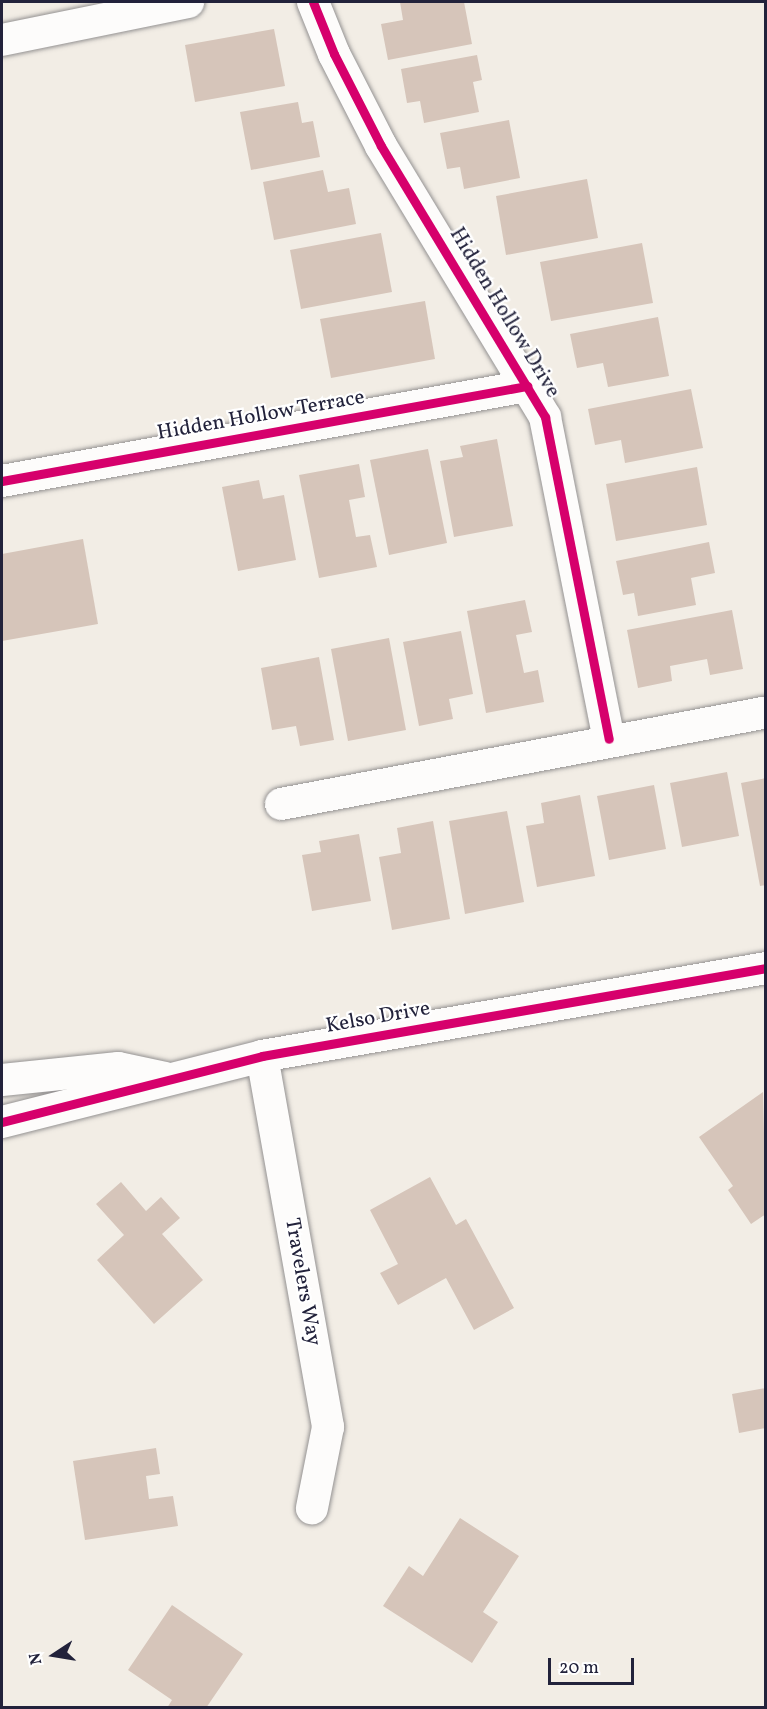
<!DOCTYPE html>
<style>
body{margin:0}
#map{position:relative;width:767px;height:1709px;overflow:hidden;background:#f2ede5;font-family:Vollkorn,serif}
div>[style]{position:absolute}
.building>*{inset:0;background:#d6c5ba}
.roads{filter:drop-shadow(0 0 2px #949292) drop-shadow(0 0 2px #949292)}
.street>*{height:32px;margin:-16px;padding:0 16px;transform-origin:16px;border-radius:16px;background:#fdfcfb}
.cycleway>*{height:9px;margin:-4.5px;padding:0 4.5px;transform-origin:4.5px;border-radius:4.5px;background:#d6006c}
span{translate:-50% -50%;white-space:nowrap;text-align:center;line-height:1.15;-webkit-text-stroke:4.5px #fff;paint-order:stroke}
.street-label{font-size:21px;color:#22223b}
.frame{position:absolute;inset:0;border:3px solid #22223b;pointer-events:none}
.north{position:absolute;left:24px;top:1625px;width:60px;height:60px;-webkit-text-stroke:4px #fff;paint-order:stroke;rotate:258deg;font-size:16px;font-weight:700;line-height:24px;text-align:center;color:#22223b}
.north::after{content:'';display:block;margin:auto;width:21px;height:27px;background:#22223b;clip-path:polygon(50% 0,100% 100%,50% 72%,0 100%)}
.scale{position:absolute;left:548px;top:1658px;width:86px;height:27px;box-sizing:border-box;border:3px solid #22223b;border-top:0;padding-left:8px;font-size:18px;line-height:21px;white-space:nowrap;color:#22223b;-webkit-text-stroke:4px #fff;paint-order:stroke}
</style>
<div id="map">
<div class="building">
<i style="clip-path:polygon(400px 2px,464px 2px,472px 44px,388px 60px,381px 24px,403px 20px)"></i>
<i style="clip-path:polygon(274px 29px,285px 86px,195px 102px,185px 45px)"></i>
<i style="clip-path:polygon(477px 55px,482px 80px,473px 82px,479px 112px,424px 123px,420px 101px,407px 103px,401px 69px)"></i>
<i style="clip-path:polygon(298px 102px,302px 123px,313px 121px,320px 157px,251px 170px,240px 112px)"></i>
<i style="clip-path:polygon(509px 120px,520px 178px,464px 189px,460px 167px,447px 169px,440px 133px)"></i>
<i style="clip-path:polygon(323px 170px,328px 192px,349px 188px,356px 224px,274px 240px,263px 182px)"></i>
<i style="clip-path:polygon(587px 179px,598px 238px,506px 255px,496px 196px)"></i>
<i style="clip-path:polygon(381px 233px,392px 292px,301px 309px,290px 250px)"></i>
<i style="clip-path:polygon(642px 243px,653px 303px,551px 321px,540px 262px)"></i>
<i style="clip-path:polygon(425px 301px,435px 359px,331px 378px,320px 319px)"></i>
<i style="clip-path:polygon(658px 317px,669px 376px,608px 387px,603px 363px,577px 368px,570px 334px)"></i>
<i style="clip-path:polygon(691px 389px,703px 448px,625px 463px,621px 440px,595px 445px,588px 409px)"></i>
<i style="clip-path:polygon(497px 439px,513px 526px,454px 537px,440px 461px,463px 457px,460px 446px)"></i>
<i style="clip-path:polygon(428px 449px,447px 543px,389px 555px,370px 460px)"></i>
<i style="clip-path:polygon(359px 464px,365px 497px,349px 500px,356px 537px,370px 535px,377px 567px,319px 578px,299px 475px)"></i>
<i style="clip-path:polygon(697px 467px,707px 525px,616px 541px,606px 484px)"></i>
<i style="clip-path:polygon(259px 480px,263px 499px,284px 495px,296px 560px,238px 571px,222px 487px)"></i>
<i style="clip-path:polygon(83px 539px,98px 624px,2px 641px,2px 554px)"></i>
<i style="clip-path:polygon(709px 542px,715px 573px,691px 578px,696px 605px,638px 616px,634px 593px,623px 595px,616px 561px)"></i>
<i style="clip-path:polygon(525px 600px,532px 632px,516px 635px,524px 673px,538px 670px,544px 702px,486px 713px,467px 611px)"></i>
<i style="clip-path:polygon(732px 610px,743px 669px,710px 675px,707px 659px,670px 666px,672px 681px,638px 688px,627px 630px)"></i>
<i style="clip-path:polygon(461px 631px,473px 694px,449px 699px,453px 719px,419px 726px,403px 642px)"></i>
<i style="clip-path:polygon(389px 638px,406px 730px,348px 741px,331px 649px)"></i>
<i style="clip-path:polygon(319px 657px,334px 740px,300px 746px,296px 726px,272px 730px,261px 668px)"></i>
<i style="clip-path:polygon(727px 772px,739px 836px,682px 847px,670px 783px)"></i>
<i style="clip-path:polygon(766px 778px,766px 885px,760px 886px,741px 783px)"></i>
<i style="clip-path:polygon(654px 785px,666px 849px,609px 860px,597px 796px)"></i>
<i style="clip-path:polygon(580px 795px,595px 876px,537px 887px,526px 826px,544px 823px,541px 803px)"></i>
<i style="clip-path:polygon(507px 811px,524px 902px,465px 914px,449px 821px)"></i>
<i style="clip-path:polygon(433px 821px,450px 919px,392px 930px,379px 857px,401px 853px,397px 828px)"></i>
<i style="clip-path:polygon(359px 834px,371px 901px,312px 911px,302px 855px,321px 852px,319px 841px)"></i>
<i style="clip-path:polygon(763px 1092px,766px 1214px,751px 1224px,728px 1190px,733px 1186px,699px 1137px)"></i>
<i style="clip-path:polygon(430px 1177px,456px 1225px,466px 1219px,514px 1308px,474px 1330px,446px 1278px,398px 1305px,380px 1273px,398px 1264px,370px 1210px)"></i>
<i style="clip-path:polygon(121px 1182px,146px 1211px,161px 1197px,180px 1218px,162px 1234px,203px 1280px,154px 1324px,97px 1260px,124px 1235px,96px 1204px)"></i>
<i style="clip-path:polygon(766px 1388px,766px 1428px,739px 1433px,732px 1394px)"></i>
<i style="clip-path:polygon(156px 1448px,160px 1474px,146px 1476px,149px 1499px,173px 1496px,178px 1526px,85px 1540px,73px 1461px)"></i>
<i style="clip-path:polygon(460px 1518px,519px 1556px,483px 1612px,498px 1622px,472px 1663px,383px 1606px,409px 1566px,423px 1576px)"></i>
<i style="clip-path:polygon(172px 1605px,243px 1654px,206px 1708px,167px 1708px,172px 1700px,128px 1670px)"></i>
</div>
<div class="roads">
<div class="street">
<i style="left:313px;top:2px;width:56px;rotate:68deg"></i>
<i style="left:334px;top:54px;width:103px;rotate:62.9deg"></i>
<i style="left:381px;top:146px;width:317px;rotate:58.8deg"></i>
<i style="left:545px;top:417px;width:328px;rotate:78.8deg"></i>
<i style="left:2px;top:40px;width:190px;rotate:-11.5deg"></i>
<i style="left:2px;top:481px;width:534px;rotate:-10.26deg"></i>
<i style="left:281px;top:804px;width:494px;rotate:-10.7deg"></i>
<i style="left:262px;top:1056px;width:377px;rotate:79.9deg"></i>
<i style="left:328px;top:1427px;width:83px;rotate:101.2deg"></i>
<i style="left:2px;top:1080px;width:117px;rotate:-5.9deg"></i>
<i style="left:118px;top:1068px;width:48px;rotate:12deg"></i>
<i style="left:2px;top:1122px;width:268px;rotate:-14.2deg"></i>
<i style="left:262px;top:1056px;width:512px;rotate:-9.9deg"></i>
</div>
</div>
<div class="cycleway">
<i style="left:313px;top:2px;width:56px;rotate:68deg"></i>
<i style="left:334px;top:54px;width:103px;rotate:62.9deg"></i>
<i style="left:381px;top:146px;width:317px;rotate:58.8deg"></i>
<i style="left:545px;top:417px;width:328px;rotate:78.8deg"></i>
<i style="left:2px;top:481px;width:534px;rotate:-10.26deg"></i>
<i style="left:2px;top:1122px;width:268px;rotate:-14.2deg"></i>
<i style="left:262px;top:1056px;width:512px;rotate:-9.9deg"></i>
</div>
<div class="street-label">
<span style="left:504px;top:313px;rotate:59deg">Hidden Hollow Drive</span>
<span style="left:261px;top:416px;rotate:-10deg">Hidden Hollow Terrace</span>
<span style="left:378px;top:1018px;rotate:-10deg">Kelso Drive</span>
<span style="left:302px;top:1282px;rotate:80deg">Travelers Way</span>
</div>
<div class="frame"></div>
<div class="north">N</div>
<div class="scale">20 m</div>
</div>
